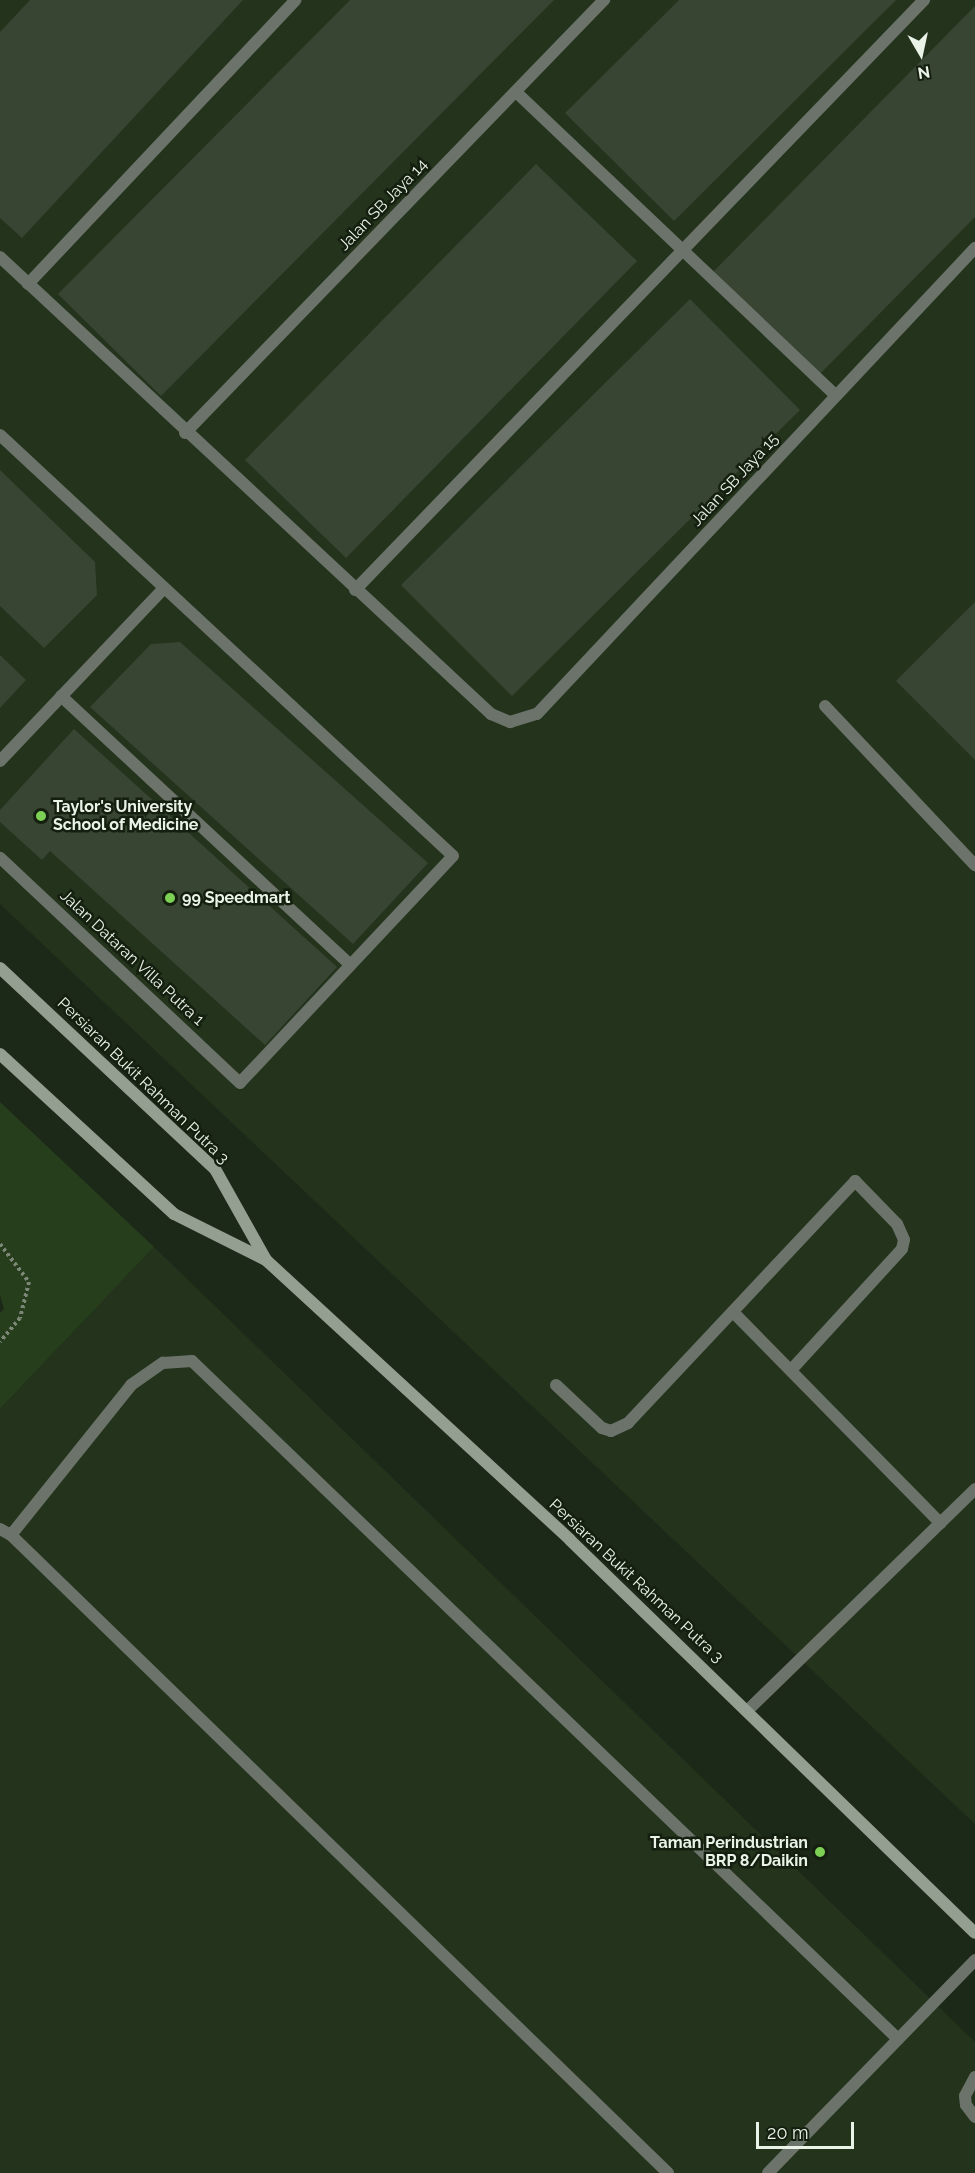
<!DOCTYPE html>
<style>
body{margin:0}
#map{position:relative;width:975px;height:2173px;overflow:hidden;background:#1d2918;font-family:Raleway,sans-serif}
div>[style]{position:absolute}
.built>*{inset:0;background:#23331c}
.green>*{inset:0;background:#273e1d}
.building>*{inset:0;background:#384533}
.path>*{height:4px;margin-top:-2px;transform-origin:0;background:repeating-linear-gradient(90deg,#7c8778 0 3px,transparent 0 6px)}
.service>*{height:12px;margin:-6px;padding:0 6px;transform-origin:6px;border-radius:6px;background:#6c736a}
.minor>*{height:12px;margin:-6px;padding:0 6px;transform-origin:6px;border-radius:6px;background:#6c736a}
.secondary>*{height:12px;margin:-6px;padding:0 6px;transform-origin:6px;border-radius:6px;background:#959f91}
.dots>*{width:16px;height:16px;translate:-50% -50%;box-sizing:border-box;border:3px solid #141f0f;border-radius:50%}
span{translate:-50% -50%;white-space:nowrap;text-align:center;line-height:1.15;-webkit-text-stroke:5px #141f0f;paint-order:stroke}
.street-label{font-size:16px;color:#ebf3e8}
.poi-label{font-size:16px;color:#ebf3e8;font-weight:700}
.left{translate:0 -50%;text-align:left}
.right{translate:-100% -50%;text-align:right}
.north{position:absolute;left:891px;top:24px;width:60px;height:60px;-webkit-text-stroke:4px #141f0f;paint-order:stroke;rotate:171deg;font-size:16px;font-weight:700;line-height:24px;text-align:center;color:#ebf3e8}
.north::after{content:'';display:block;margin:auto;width:21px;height:27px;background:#ebf3e8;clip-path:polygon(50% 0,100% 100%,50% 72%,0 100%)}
.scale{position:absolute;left:756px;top:2122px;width:98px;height:27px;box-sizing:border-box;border:3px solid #ebf3e8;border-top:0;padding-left:8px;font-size:18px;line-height:21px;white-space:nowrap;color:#ebf3e8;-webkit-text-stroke:4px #141f0f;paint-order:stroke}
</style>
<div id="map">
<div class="built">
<i style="clip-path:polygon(0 0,975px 0,975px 1824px,0 904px)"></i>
<i style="clip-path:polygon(154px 1247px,975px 2042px,975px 2173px,0 2173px,0 1409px)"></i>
</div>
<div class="green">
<i style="clip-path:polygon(0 1102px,154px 1247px,0 1409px,0 1313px,4px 1309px,0 1295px)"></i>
</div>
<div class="building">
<i style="clip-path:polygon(30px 0,243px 0,22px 238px,0 218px,0 32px)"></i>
<i style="clip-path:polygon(350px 0,554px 0,161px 396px,58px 294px)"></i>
<i style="clip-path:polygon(679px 0,896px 0,674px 221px,565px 113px)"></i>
<i style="clip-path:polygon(975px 6px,975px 217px,819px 375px,713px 272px)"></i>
<i style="clip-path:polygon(536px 164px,637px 261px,346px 558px,245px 460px)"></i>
<i style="clip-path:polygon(690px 299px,800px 410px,512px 696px,401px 585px)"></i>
<i style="clip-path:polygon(0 470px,95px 562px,97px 595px,44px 648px,0 606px)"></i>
<i style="clip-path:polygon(975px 602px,975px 760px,896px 681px)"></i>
<i style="clip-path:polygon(180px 642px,428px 863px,353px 944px,90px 707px,151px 644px)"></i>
<i style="clip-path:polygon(0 655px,26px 680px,0 708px)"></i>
<i style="clip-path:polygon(74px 729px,337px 967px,265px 1045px,50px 851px,42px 860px,0 822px,0 810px)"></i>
</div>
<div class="path">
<i style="left:0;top:1244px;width:48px;rotate:52.7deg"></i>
<i style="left:29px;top:1282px;width:37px;rotate:104deg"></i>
<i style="left:20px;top:1318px;width:31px;rotate:130deg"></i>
</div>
<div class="service">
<i style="left:516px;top:92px;width:441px;rotate:43.5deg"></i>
<i style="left:28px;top:284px;width:390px;rotate:-46.7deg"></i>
<i style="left:355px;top:590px;width:820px;rotate:-46.04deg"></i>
<i style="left:61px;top:696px;width:395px;rotate:42.9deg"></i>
<i style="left:825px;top:706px;width:219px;rotate:46.7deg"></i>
<i style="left:733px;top:1312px;width:296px;rotate:45.5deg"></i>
<i style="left:556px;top:1385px;width:63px;rotate:43.1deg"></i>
<i style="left:602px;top:1428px;width:9px;rotate:18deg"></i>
<i style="left:611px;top:1431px;width:19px;rotate:-25deg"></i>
<i style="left:628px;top:1423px;width:332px;rotate:-46.8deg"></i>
<i style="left:855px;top:1181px;width:60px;rotate:45.7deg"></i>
<i style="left:897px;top:1224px;width:17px;rotate:66deg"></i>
<i style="left:904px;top:1240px;width:9px;rotate:103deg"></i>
<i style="left:902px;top:1249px;width:164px;rotate:132.5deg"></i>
<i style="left:0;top:1529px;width:13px;rotate:29deg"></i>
<i style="left:11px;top:1535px;width:192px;rotate:-51.3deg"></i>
<i style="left:131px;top:1385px;width:39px;rotate:-35deg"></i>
<i style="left:163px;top:1363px;width:29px;rotate:-4deg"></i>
<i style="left:192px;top:1361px;width:979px;rotate:43.84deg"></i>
<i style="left:11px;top:1535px;width:916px;rotate:44.16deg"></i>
<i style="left:748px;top:1710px;width:317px;rotate:-44.2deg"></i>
<i style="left:975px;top:2077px;width:21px;rotate:118deg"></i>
<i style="left:965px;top:2096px;width:9px;rotate:84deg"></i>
<i style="left:966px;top:2105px;width:15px;rotate:53deg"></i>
<i style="left:768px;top:2173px;width:297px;rotate:-45.8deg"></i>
</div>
<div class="minor">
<i style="left:0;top:257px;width:671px;rotate:42.95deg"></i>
<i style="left:491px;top:714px;width:21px;rotate:23deg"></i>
<i style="left:510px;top:722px;width:28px;rotate:-17deg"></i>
<i style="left:537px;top:714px;width:640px;rotate:-46.77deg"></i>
<i style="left:185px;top:433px;width:603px;rotate:-45.94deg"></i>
<i style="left:0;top:435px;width:618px;rotate:42.9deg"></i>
<i style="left:453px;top:856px;width:311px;rotate:133.2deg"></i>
<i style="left:240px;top:1083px;width:329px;rotate:-136.8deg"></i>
<i style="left:0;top:761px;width:238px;rotate:-46.5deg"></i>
</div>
<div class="secondary">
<i style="left:0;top:968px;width:294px;rotate:43.1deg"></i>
<i style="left:215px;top:1169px;width:104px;rotate:60.7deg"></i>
<i style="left:0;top:1054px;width:236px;rotate:42.6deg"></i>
<i style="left:174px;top:1214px;width:103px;rotate:26.6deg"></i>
<i style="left:266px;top:1260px;width:413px;rotate:42.6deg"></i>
<i style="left:570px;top:1540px;width:564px;rotate:44.14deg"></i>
</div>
<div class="dots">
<i style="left:41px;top:816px;background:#7cd155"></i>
<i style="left:170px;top:898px;background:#7cd155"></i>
<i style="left:820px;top:1852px;background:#7cd155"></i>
</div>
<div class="street-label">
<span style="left:383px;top:205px;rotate:-46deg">Jalan SB Jaya 14</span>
<span style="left:735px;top:480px;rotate:-47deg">Jalan SB Jaya 15</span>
<span style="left:132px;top:958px;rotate:43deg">Jalan Dataran Villa Putra 1</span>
<span style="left:143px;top:1081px;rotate:44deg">Persiaran Bukit Rahman Putra 3</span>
<span style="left:636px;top:1581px;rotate:43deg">Persiaran Bukit Rahman Putra 3</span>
</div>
<div class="poi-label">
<span class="left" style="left:53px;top:816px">Taylor's University<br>School of Medicine</span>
<span class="left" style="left:182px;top:898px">99 Speedmart</span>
<span class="right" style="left:808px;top:1852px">Taman Perindustrian<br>BRP 8/Daikin</span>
</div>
<div class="north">N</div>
<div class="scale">20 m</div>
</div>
